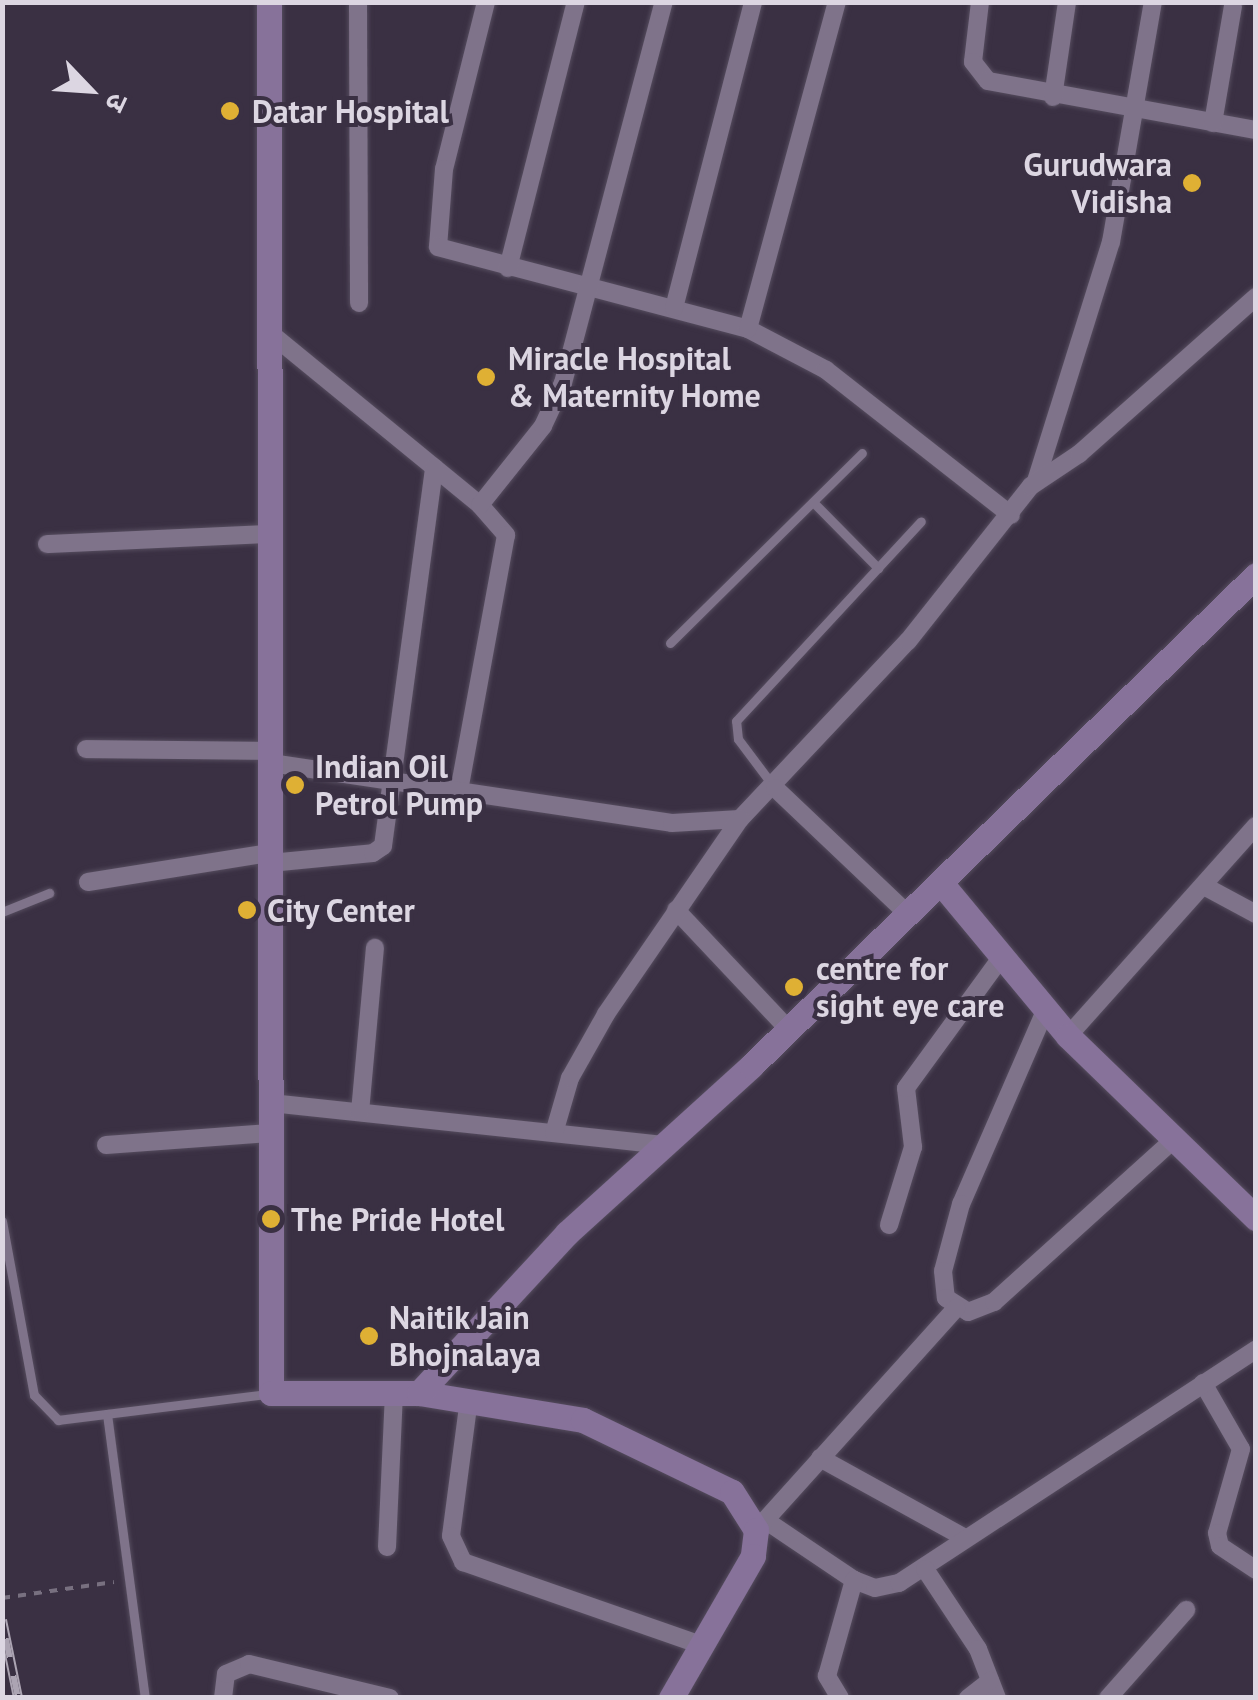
<!DOCTYPE html>
<meta charset="utf-8">
<style>
body{margin:0}
#map{position:relative;width:1258px;height:1700px;overflow:hidden;background:#3a3043;font-family:"PT Sans","Noto Sans Devanagari",sans-serif}
div>[style]{position:absolute}
.path>*{height:4px;margin-top:-2px;transform-origin:0;background:repeating-linear-gradient(90deg,#787080 0 8px,transparent 0 16px)}
.roads{filter:drop-shadow(0 0 2px #554c5e) drop-shadow(0 0 2px #554c5e)}
.lane>*{height:9px;margin:-4.5px;padding:0 4.5px;transform-origin:4.5px;border-radius:4.5px;background:#7f738a}
.street>*{height:18px;margin:-9px;padding:0 9px;transform-origin:9px;border-radius:9px;background:#7f738a}
.secondary>*{height:25px;margin:-12.5px;padding:0 12.5px;transform-origin:12.5px;border-radius:12.5px;background:#87729a}
.rail>*{height:10px;margin-top:-5px;transform-origin:0;background:repeating-linear-gradient(90deg,#3a3043 0 19px,#aca4b3 0 38px);box-sizing:border-box;border-block:2px solid #aca4b3}
.dots>*{width:28px;height:28px;translate:-50% -50%;box-sizing:border-box;border:5px solid #3a3043;border-radius:50%}
span{translate:-50% -50%;white-space:nowrap;text-align:center;line-height:1.15;-webkit-text-stroke:8px #3a3043;paint-order:stroke}
.poi-label{font-size:32px;color:#dcd6e2;font-weight:700}
.left{translate:0 -50%;text-align:left}
.right{translate:-100% -50%;text-align:right}
.frame{position:absolute;inset:0;border:5px solid #dcd6e2;pointer-events:none}
.north{position:absolute;left:40px;top:40px;width:100px;height:100px;-webkit-text-stroke:8px #3a3043;paint-order:stroke;rotate:115deg;font-size:28px;font-weight:700;line-height:40px;text-align:center;color:#dcd6e2}
.north::after{content:'';display:block;margin:auto;width:35px;height:45px;background:#dcd6e2;clip-path:polygon(50% 0,100% 100%,50% 72%,0 100%)}
</style>
<div id="map">
<div class="path">
<i style="left:2px;top:1598px;width:113px;rotate:-8.1deg"></i>
</div>
<div class="roads">
<div class="lane">
<i style="left:813px;top:502px;width:93px;rotate:45.4deg"></i>
<i style="left:670px;top:643px;width:270px;rotate:-44.7deg"></i>
<i style="left:774px;top:787px;width:60px;rotate:-126.9deg"></i>
<i style="left:738px;top:739px;width:18px;rotate:-96deg"></i>
<i style="left:736px;top:721px;width:272px;rotate:-47.2deg"></i>
<i style="left:2px;top:912px;width:51px;rotate:-22deg"></i>
<i style="left:2px;top:1221px;width:177px;rotate:79.6deg"></i>
<i style="left:34px;top:1395px;width:35px;rotate:46deg"></i>
<i style="left:58px;top:1420px;width:211px;rotate:-7.1deg"></i>
<i style="left:107px;top:1414px;width:287px;rotate:82.4deg"></i>
</div>
<div class="street">
<i style="left:358px;top:2px;width:301px;rotate:89.8deg"></i>
<i style="left:486px;top:2px;width:172px;rotate:104.1deg"></i>
<i style="left:444px;top:169px;width:78px;rotate:94.4deg"></i>
<i style="left:438px;top:247px;width:321px;rotate:14.8deg"></i>
<i style="left:748px;top:329px;width:88px;rotate:27.7deg"></i>
<i style="left:826px;top:370px;width:235px;rotate:38.1deg"></i>
<i style="left:980px;top:2px;width:60px;rotate:96.7deg"></i>
<i style="left:973px;top:62px;width:24px;rotate:52deg"></i>
<i style="left:988px;top:81px;width:272px;rotate:10.4deg"></i>
<i style="left:1053px;top:97px;width:96px;rotate:-81.6deg"></i>
<i style="left:1213px;top:123px;width:119px;rotate:-80.3deg"></i>
<i style="left:508px;top:268px;width:275px;rotate:-75.7deg"></i>
<i style="left:674px;top:308px;width:316px;rotate:-75.5deg"></i>
<i style="left:748px;top:329px;width:339px;rotate:-74.8deg"></i>
<i style="left:270px;top:333px;width:271px;rotate:39.3deg"></i>
<i style="left:480px;top:505px;width:40px;rotate:49deg"></i>
<i style="left:506px;top:535px;width:259px;rotate:100.4deg"></i>
<i style="left:1036px;top:481px;width:250px;rotate:-72.6deg"></i>
<i style="left:1111px;top:242px;width:244px;rotate:-80.1deg"></i>
<i style="left:480px;top:505px;width:101px;rotate:-51.4deg"></i>
<i style="left:543px;top:426px;width:47px;rotate:-65.1deg"></i>
<i style="left:563px;top:383px;width:394px;rotate:-75.2deg"></i>
<i style="left:47px;top:544px;width:222px;rotate:-2.6deg"></i>
<i style="left:86px;top:749px;width:184px;rotate:0.6deg"></i>
<i style="left:271px;top:763px;width:405px;rotate:8.5deg"></i>
<i style="left:672px;top:823px;width:68px;rotate:-3.4deg"></i>
<i style="left:740px;top:819px;width:245px;rotate:-46.7deg"></i>
<i style="left:908px;top:641px;width:198px;rotate:-51.6deg"></i>
<i style="left:1031px;top:486px;width:58px;rotate:-33.7deg"></i>
<i style="left:1079px;top:454px;width:237px;rotate:-41.6deg"></i>
<i style="left:775px;top:788px;width:183px;rotate:43.5deg"></i>
<i style="left:270px;top:863px;width:103px;rotate:-5.5deg"></i>
<i style="left:373px;top:853px;width:12px;rotate:-35deg"></i>
<i style="left:383px;top:846px;width:382px;rotate:-82.3deg"></i>
<i style="left:88px;top:882px;width:184px;rotate:-9.1deg"></i>
<i style="left:1204px;top:886px;width:59px;rotate:28.3deg"></i>
<i style="left:676px;top:910px;width:165px;rotate:46.7deg"></i>
<i style="left:1045px;top:1011px;width:210px;rotate:113.5deg"></i>
<i style="left:961px;top:1204px;width:69px;rotate:105deg"></i>
<i style="left:943px;top:1271px;width:27px;rotate:84deg"></i>
<i style="left:946px;top:1298px;width:26px;rotate:32deg"></i>
<i style="left:968px;top:1312px;width:28px;rotate:-21deg"></i>
<i style="left:994px;top:1302px;width:241px;rotate:-42.1deg"></i>
<i style="left:1068px;top:1036px;width:282px;rotate:-48.2deg"></i>
<i style="left:271px;top:1103px;width:397px;rotate:6.1deg"></i>
<i style="left:360px;top:1112px;width:165px;rotate:-84.8deg"></i>
<i style="left:554px;top:1133px;width:57px;rotate:-73.8deg"></i>
<i style="left:570px;top:1078px;width:73px;rotate:-60.6deg"></i>
<i style="left:606px;top:1014px;width:237px;rotate:-55.5deg"></i>
<i style="left:106px;top:1145px;width:164px;rotate:-4.2deg"></i>
<i style="left:889px;top:1225px;width:82px;rotate:-72.9deg"></i>
<i style="left:913px;top:1147px;width:59px;rotate:-96.8deg"></i>
<i style="left:906px;top:1088px;width:160px;rotate:-53.9deg"></i>
<i style="left:1203px;top:1383px;width:76px;rotate:60.1deg"></i>
<i style="left:1241px;top:1449px;width:87px;rotate:105.9deg"></i>
<i style="left:1217px;top:1533px;width:13px;rotate:77deg"></i>
<i style="left:1220px;top:1546px;width:43px;rotate:33.7deg"></i>
<i style="left:469px;top:1399px;width:138px;rotate:97.5deg"></i>
<i style="left:451px;top:1536px;width:29px;rotate:65deg"></i>
<i style="left:463px;top:1562px;width:253px;rotate:19.2deg"></i>
<i style="left:820px;top:1458px;width:166px;rotate:28.9deg"></i>
<i style="left:765px;top:1520px;width:107px;rotate:34deg"></i>
<i style="left:854px;top:1580px;width:22px;rotate:21deg"></i>
<i style="left:875px;top:1588px;width:25px;rotate:-12deg"></i>
<i style="left:899px;top:1583px;width:427px;rotate:-33.2deg"></i>
<i style="left:759px;top:1527px;width:295px;rotate:-48deg"></i>
<i style="left:387px;top:1547px;width:154px;rotate:-87.4deg"></i>
<i style="left:925px;top:1569px;width:96px;rotate:56.5deg"></i>
<i style="left:978px;top:1649px;width:53px;rotate:68.8deg"></i>
<i style="left:223px;top:1698px;width:24px;rotate:-83deg"></i>
<i style="left:226px;top:1674px;width:25px;rotate:-23deg"></i>
<i style="left:249px;top:1664px;width:145px;rotate:13.6deg"></i>
<i style="left:840px;top:1698px;width:26px;rotate:-121deg"></i>
<i style="left:827px;top:1676px;width:100px;rotate:-74.3deg"></i>
<i style="left:968px;top:1698px;width:28px;rotate:-38deg"></i>
<i style="left:1108px;top:1698px;width:118px;rotate:-48.4deg"></i>
</div>
<div class="secondary">
<i style="left:269px;top:2px;width:1391px;rotate:89.92deg"></i>
<i style="left:271px;top:1393px;width:148px"></i>
<i style="left:419px;top:1393px;width:166px;rotate:9.3deg"></i>
<i style="left:583px;top:1420px;width:165px;rotate:25.8deg"></i>
<i style="left:732px;top:1492px;width:45px;rotate:57.7deg"></i>
<i style="left:756px;top:1530px;width:26px;rotate:97deg"></i>
<i style="left:753px;top:1556px;width:164px;rotate:120deg"></i>
<i style="left:941px;top:883px;width:199px;rotate:50.3deg"></i>
<i style="left:1068px;top:1036px;width:262px;rotate:44.1deg"></i>
<i style="left:419px;top:1393px;width:218px;rotate:-47.2deg"></i>
<i style="left:567px;top:1233px;width:248px;rotate:-42.2deg"></i>
<i style="left:751px;top:1066px;width:704px;rotate:-44.19deg"></i>
</div>
</div>
<div class="rail">
<i style="left:2px;top:1620px;width:80px;rotate:78.4deg"></i>
</div>
<div class="dots">
<i style="left:230px;top:111px;background:#dfb034"></i>
<i style="left:1192px;top:183px;background:#dfb034"></i>
<i style="left:486px;top:377px;background:#dfb034"></i>
<i style="left:295px;top:785px;background:#dfb034"></i>
<i style="left:247px;top:910px;background:#dfb034"></i>
<i style="left:794px;top:987px;background:#dfb034"></i>
<i style="left:271px;top:1219px;background:#dfb034"></i>
<i style="left:369px;top:1336px;background:#dfb034"></i>
</div>
<div class="poi-label">
<span class="left" style="left:252px;top:111px">Datar Hospital</span>
<span class="right" style="left:1172px;top:183px">Gurudwara<br>Vidisha</span>
<span class="left" style="left:508px;top:377px">Miracle Hospital<br>&amp; Maternity Home</span>
<span class="left" style="left:315px;top:785px">Indian Oil<br>Petrol Pump</span>
<span class="left" style="left:267px;top:910px">City Center</span>
<span class="left" style="left:816px;top:987px">centre for<br>sight eye care</span>
<span class="left" style="left:291px;top:1219px">The Pride Hotel</span>
<span class="left" style="left:389px;top:1336px">Naitik Jain<br>Bhojnalaya</span>
</div>
<div class="frame"></div>
<div class="north">उ</div>
</div>
